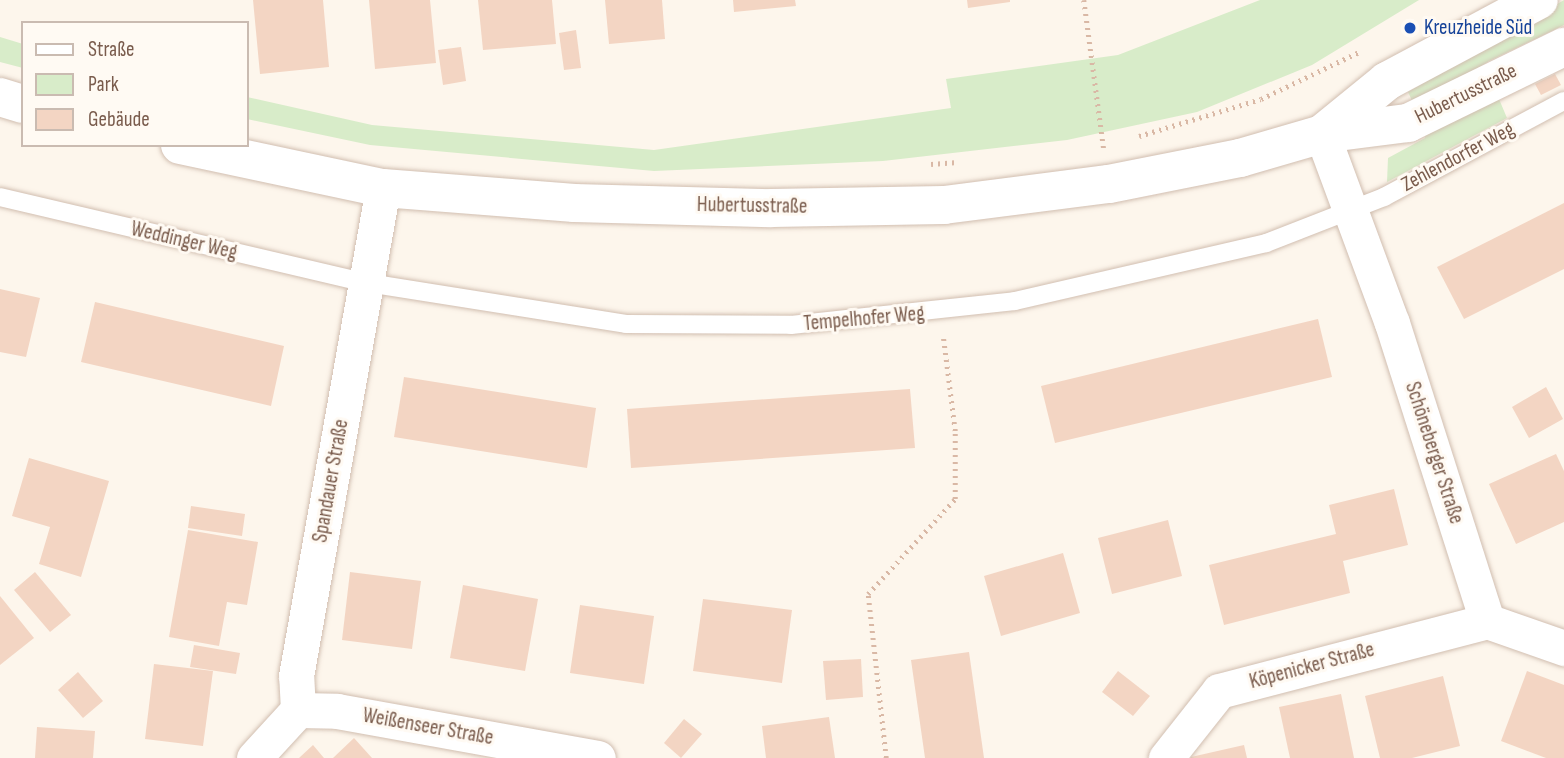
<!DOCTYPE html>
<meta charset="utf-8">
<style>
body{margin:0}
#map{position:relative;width:1564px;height:758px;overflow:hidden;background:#fdf6ec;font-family:"Sofia Sans Condensed",sans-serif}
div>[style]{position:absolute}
.green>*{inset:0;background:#d8ecc9}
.building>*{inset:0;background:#f3d5c3}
.path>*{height:4.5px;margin-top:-2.25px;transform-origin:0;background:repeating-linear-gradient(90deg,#d9b8a5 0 2px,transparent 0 7px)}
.roads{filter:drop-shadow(0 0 2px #d1beb0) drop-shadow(0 0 2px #d1beb0)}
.service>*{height:18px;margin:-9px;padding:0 9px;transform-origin:9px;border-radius:9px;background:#fff}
.minor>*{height:35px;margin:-17.5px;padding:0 17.5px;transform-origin:17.5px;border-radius:17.5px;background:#fff}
.tertiary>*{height:38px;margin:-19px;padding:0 19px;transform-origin:19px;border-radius:19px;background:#fff}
.dots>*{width:19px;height:19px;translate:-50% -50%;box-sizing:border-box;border:4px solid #fffaf3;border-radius:50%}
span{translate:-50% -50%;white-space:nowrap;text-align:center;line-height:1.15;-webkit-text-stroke:6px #fffaf3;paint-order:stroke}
.transit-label{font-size:21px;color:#164399}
.left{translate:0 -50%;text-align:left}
.street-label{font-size:21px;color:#7a5c4d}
.legend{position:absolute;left:21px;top:21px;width:228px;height:126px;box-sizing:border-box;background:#fffaf3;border:2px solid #cabbb1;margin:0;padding:9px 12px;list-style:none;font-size:21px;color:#7a5c4d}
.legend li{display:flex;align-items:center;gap:14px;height:35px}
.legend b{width:35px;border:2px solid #cabbb1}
</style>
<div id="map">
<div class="green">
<i style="clip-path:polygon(1260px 0,1419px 0,1312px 65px,1197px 112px,1067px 140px,883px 161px,654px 171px,370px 145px,247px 119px,247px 97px,372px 125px,654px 150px,951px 108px,946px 79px,1118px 55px)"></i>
<i style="clip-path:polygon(1564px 0,1564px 25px,1489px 61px,1416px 109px,1408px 92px)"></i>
<i style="clip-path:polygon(0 37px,23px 44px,23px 68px,0 62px)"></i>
<i style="clip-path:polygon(1499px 99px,1507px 118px,1387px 182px,1388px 158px,1425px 138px,1426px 127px)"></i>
</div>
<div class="building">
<i style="clip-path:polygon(253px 0,323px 0,329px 67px,260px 74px)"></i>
<i style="clip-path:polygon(369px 0,430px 0,436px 63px,375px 69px)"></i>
<i style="clip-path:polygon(478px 0,552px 0,556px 44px,483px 50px)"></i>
<i style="clip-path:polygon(605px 0,662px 0,665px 39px,609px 44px)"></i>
<i style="clip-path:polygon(733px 0,795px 0,796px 6px,734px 12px)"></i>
<i style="clip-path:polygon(967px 0,1010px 0,1010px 2px,968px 8px)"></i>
<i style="clip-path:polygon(576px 30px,581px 68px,564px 70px,559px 33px)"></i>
<i style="clip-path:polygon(461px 47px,466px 81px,443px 85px,438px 50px)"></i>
<i style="clip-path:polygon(1555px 74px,1561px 85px,1541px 95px,1535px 84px)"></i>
<i style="clip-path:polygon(1564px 203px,1564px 269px,1464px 319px,1437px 267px)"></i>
<i style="clip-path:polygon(0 289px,40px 298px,26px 357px,0 352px)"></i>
<i style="clip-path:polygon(95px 302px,284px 346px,271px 406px,81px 362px)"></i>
<i style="clip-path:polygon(1318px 319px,1332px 377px,1055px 443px,1041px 386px)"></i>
<i style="clip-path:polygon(404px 377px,596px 408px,587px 468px,394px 437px)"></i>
<i style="clip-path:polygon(1546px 387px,1563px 419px,1529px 438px,1512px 407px)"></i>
<i style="clip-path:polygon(910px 389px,915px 448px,631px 468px,627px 409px)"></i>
<i style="clip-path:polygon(1556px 454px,1564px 471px,1564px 522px,1516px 544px,1489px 484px)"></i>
<i style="clip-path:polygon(29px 458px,109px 481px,81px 577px,39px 564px,50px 527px,12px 516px)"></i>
<i style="clip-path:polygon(1394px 489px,1408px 545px,1343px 561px,1350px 593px,1224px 625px,1209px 565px,1336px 534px,1329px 505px)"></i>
<i style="clip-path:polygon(191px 506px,245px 514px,242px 536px,188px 528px)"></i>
<i style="clip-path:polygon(1168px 520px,1182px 576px,1112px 594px,1098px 538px)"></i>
<i style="clip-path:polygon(188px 530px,258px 542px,247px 605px,227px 602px,219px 646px,169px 637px)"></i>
<i style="clip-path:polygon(1063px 553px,1080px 613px,1001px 636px,984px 576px)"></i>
<i style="clip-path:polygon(35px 572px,71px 615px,50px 632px,14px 590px)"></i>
<i style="clip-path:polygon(350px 572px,421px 581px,412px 649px,342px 640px)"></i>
<i style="clip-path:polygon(463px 585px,538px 599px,525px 671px,450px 658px)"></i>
<i style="clip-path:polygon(0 596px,34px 638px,0 665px)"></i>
<i style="clip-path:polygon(703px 599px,792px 610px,782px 683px,693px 671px)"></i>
<i style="clip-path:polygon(580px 605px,654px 616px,644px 684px,570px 673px)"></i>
<i style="clip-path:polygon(194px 645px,240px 653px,236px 674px,190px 667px)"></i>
<i style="clip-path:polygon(969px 652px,984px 758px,925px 758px,911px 660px)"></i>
<i style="clip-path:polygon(861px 659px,863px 697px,826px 700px,823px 661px)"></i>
<i style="clip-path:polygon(154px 664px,213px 671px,203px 746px,145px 739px)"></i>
<i style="clip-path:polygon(1118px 671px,1150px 696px,1133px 716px,1102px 692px)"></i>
<i style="clip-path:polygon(1527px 671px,1564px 685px,1564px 758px,1546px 758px,1501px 741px)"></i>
<i style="clip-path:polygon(78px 672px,103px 701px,83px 718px,58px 690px)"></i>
<i style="clip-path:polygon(1443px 676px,1460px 746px,1412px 758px,1380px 758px,1365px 696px)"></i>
<i style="clip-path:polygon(1341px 694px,1354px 758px,1290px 758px,1279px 707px)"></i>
<i style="clip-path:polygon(829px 717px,835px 758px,766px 758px,762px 726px)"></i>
<i style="clip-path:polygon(684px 719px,702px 734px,681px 758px,664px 743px)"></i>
<i style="clip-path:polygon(37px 727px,95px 731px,93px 758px,35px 758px)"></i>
<i style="clip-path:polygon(354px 738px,372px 758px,333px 758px)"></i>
<i style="clip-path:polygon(313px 745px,324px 758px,299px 758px)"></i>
<i style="clip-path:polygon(1244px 745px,1247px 758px,1191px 758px,1191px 757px)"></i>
</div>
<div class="path">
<i style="left:1084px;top:0;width:150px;rotate:82.4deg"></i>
<i style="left:1139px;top:136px;width:127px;rotate:-16.9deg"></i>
<i style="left:1261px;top:99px;width:109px;rotate:-25.6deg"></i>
<i style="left:931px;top:164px;width:27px;rotate:-4deg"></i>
<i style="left:886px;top:758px;width:165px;rotate:-96.3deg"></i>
<i style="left:868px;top:594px;width:129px;rotate:-47.5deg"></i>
<i style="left:955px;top:499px;width:68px;rotate:-90deg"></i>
<i style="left:955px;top:431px;width:96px;rotate:-97.2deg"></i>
</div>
<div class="roads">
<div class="service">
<i style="left:0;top:197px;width:378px;rotate:13.2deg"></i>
<i style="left:368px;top:283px;width:261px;rotate:9deg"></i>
<i style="left:626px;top:324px;width:165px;rotate:0.3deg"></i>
<i style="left:791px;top:325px;width:225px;rotate:-6.1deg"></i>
<i style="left:1015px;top:301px;width:258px;rotate:-13deg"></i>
<i style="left:1266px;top:243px;width:127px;rotate:-21.3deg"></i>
<i style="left:1384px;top:197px;width:204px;rotate:-28.1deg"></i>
</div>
<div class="minor">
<i style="left:1322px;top:134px;width:202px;rotate:69.7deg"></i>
<i style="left:1392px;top:323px;width:313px;rotate:72.3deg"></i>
<i style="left:1487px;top:621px;width:82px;rotate:19.3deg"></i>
<i style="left:298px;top:710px;width:39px;rotate:1deg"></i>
<i style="left:337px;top:711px;width:265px;rotate:10.2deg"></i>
<i style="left:254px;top:758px;width:65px;rotate:-47.5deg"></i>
<i style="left:298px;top:710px;width:34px;rotate:-93deg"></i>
<i style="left:296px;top:676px;width:496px;rotate:-79.9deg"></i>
<i style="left:1166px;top:758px;width:85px;rotate:-51.7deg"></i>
<i style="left:1219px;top:691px;width:277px;rotate:-14.6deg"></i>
</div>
<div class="tertiary">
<i style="left:0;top:97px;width:24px;rotate:17deg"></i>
<i style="left:1322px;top:134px;width:84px;rotate:-39.2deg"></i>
<i style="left:1387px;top:81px;width:172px;rotate:-28.1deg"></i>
<i style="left:180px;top:145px;width:208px;rotate:12deg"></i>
<i style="left:383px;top:188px;width:192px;rotate:4.5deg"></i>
<i style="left:574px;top:203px;width:197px;rotate:1.5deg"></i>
<i style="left:771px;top:208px;width:173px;rotate:-1deg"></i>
<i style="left:944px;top:205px;width:166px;rotate:-7.3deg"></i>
<i style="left:1109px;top:184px;width:134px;rotate:-11.2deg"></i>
<i style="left:1240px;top:158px;width:85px;rotate:-16.3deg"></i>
<i style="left:1322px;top:134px;width:87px;rotate:-7.3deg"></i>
<i style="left:1408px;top:123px;width:174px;rotate:-26deg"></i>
</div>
</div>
<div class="dots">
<i style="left:1410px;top:28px;background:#1a4fb4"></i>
</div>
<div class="transit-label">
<span class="left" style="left:1424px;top:28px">Kreuzheide Süd</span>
</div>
<div class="street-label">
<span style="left:1466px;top:94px;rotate:-26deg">Hubertusstraße</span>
<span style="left:1458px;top:157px;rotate:-28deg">Zehlendorfer Weg</span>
<span style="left:752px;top:206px;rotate:1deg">Hubertusstraße</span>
<span style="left:184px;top:241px;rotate:13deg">Weddinger Weg</span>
<span style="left:864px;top:319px;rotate:-5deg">Tempelhofer Weg</span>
<span style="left:1434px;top:453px;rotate:72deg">Schöneberger Straße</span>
<span style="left:331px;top:481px;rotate:-80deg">Spandauer Straße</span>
<span style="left:1312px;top:666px;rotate:-15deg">Köpenicker Straße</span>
<span style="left:428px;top:727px;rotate:10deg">Weißenseer Straße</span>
</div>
<ul class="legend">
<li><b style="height:9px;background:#fff"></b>Straße</li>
<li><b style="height:19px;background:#d8ecc9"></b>Park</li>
<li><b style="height:19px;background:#f3d5c3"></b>Gebäude</li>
</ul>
</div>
